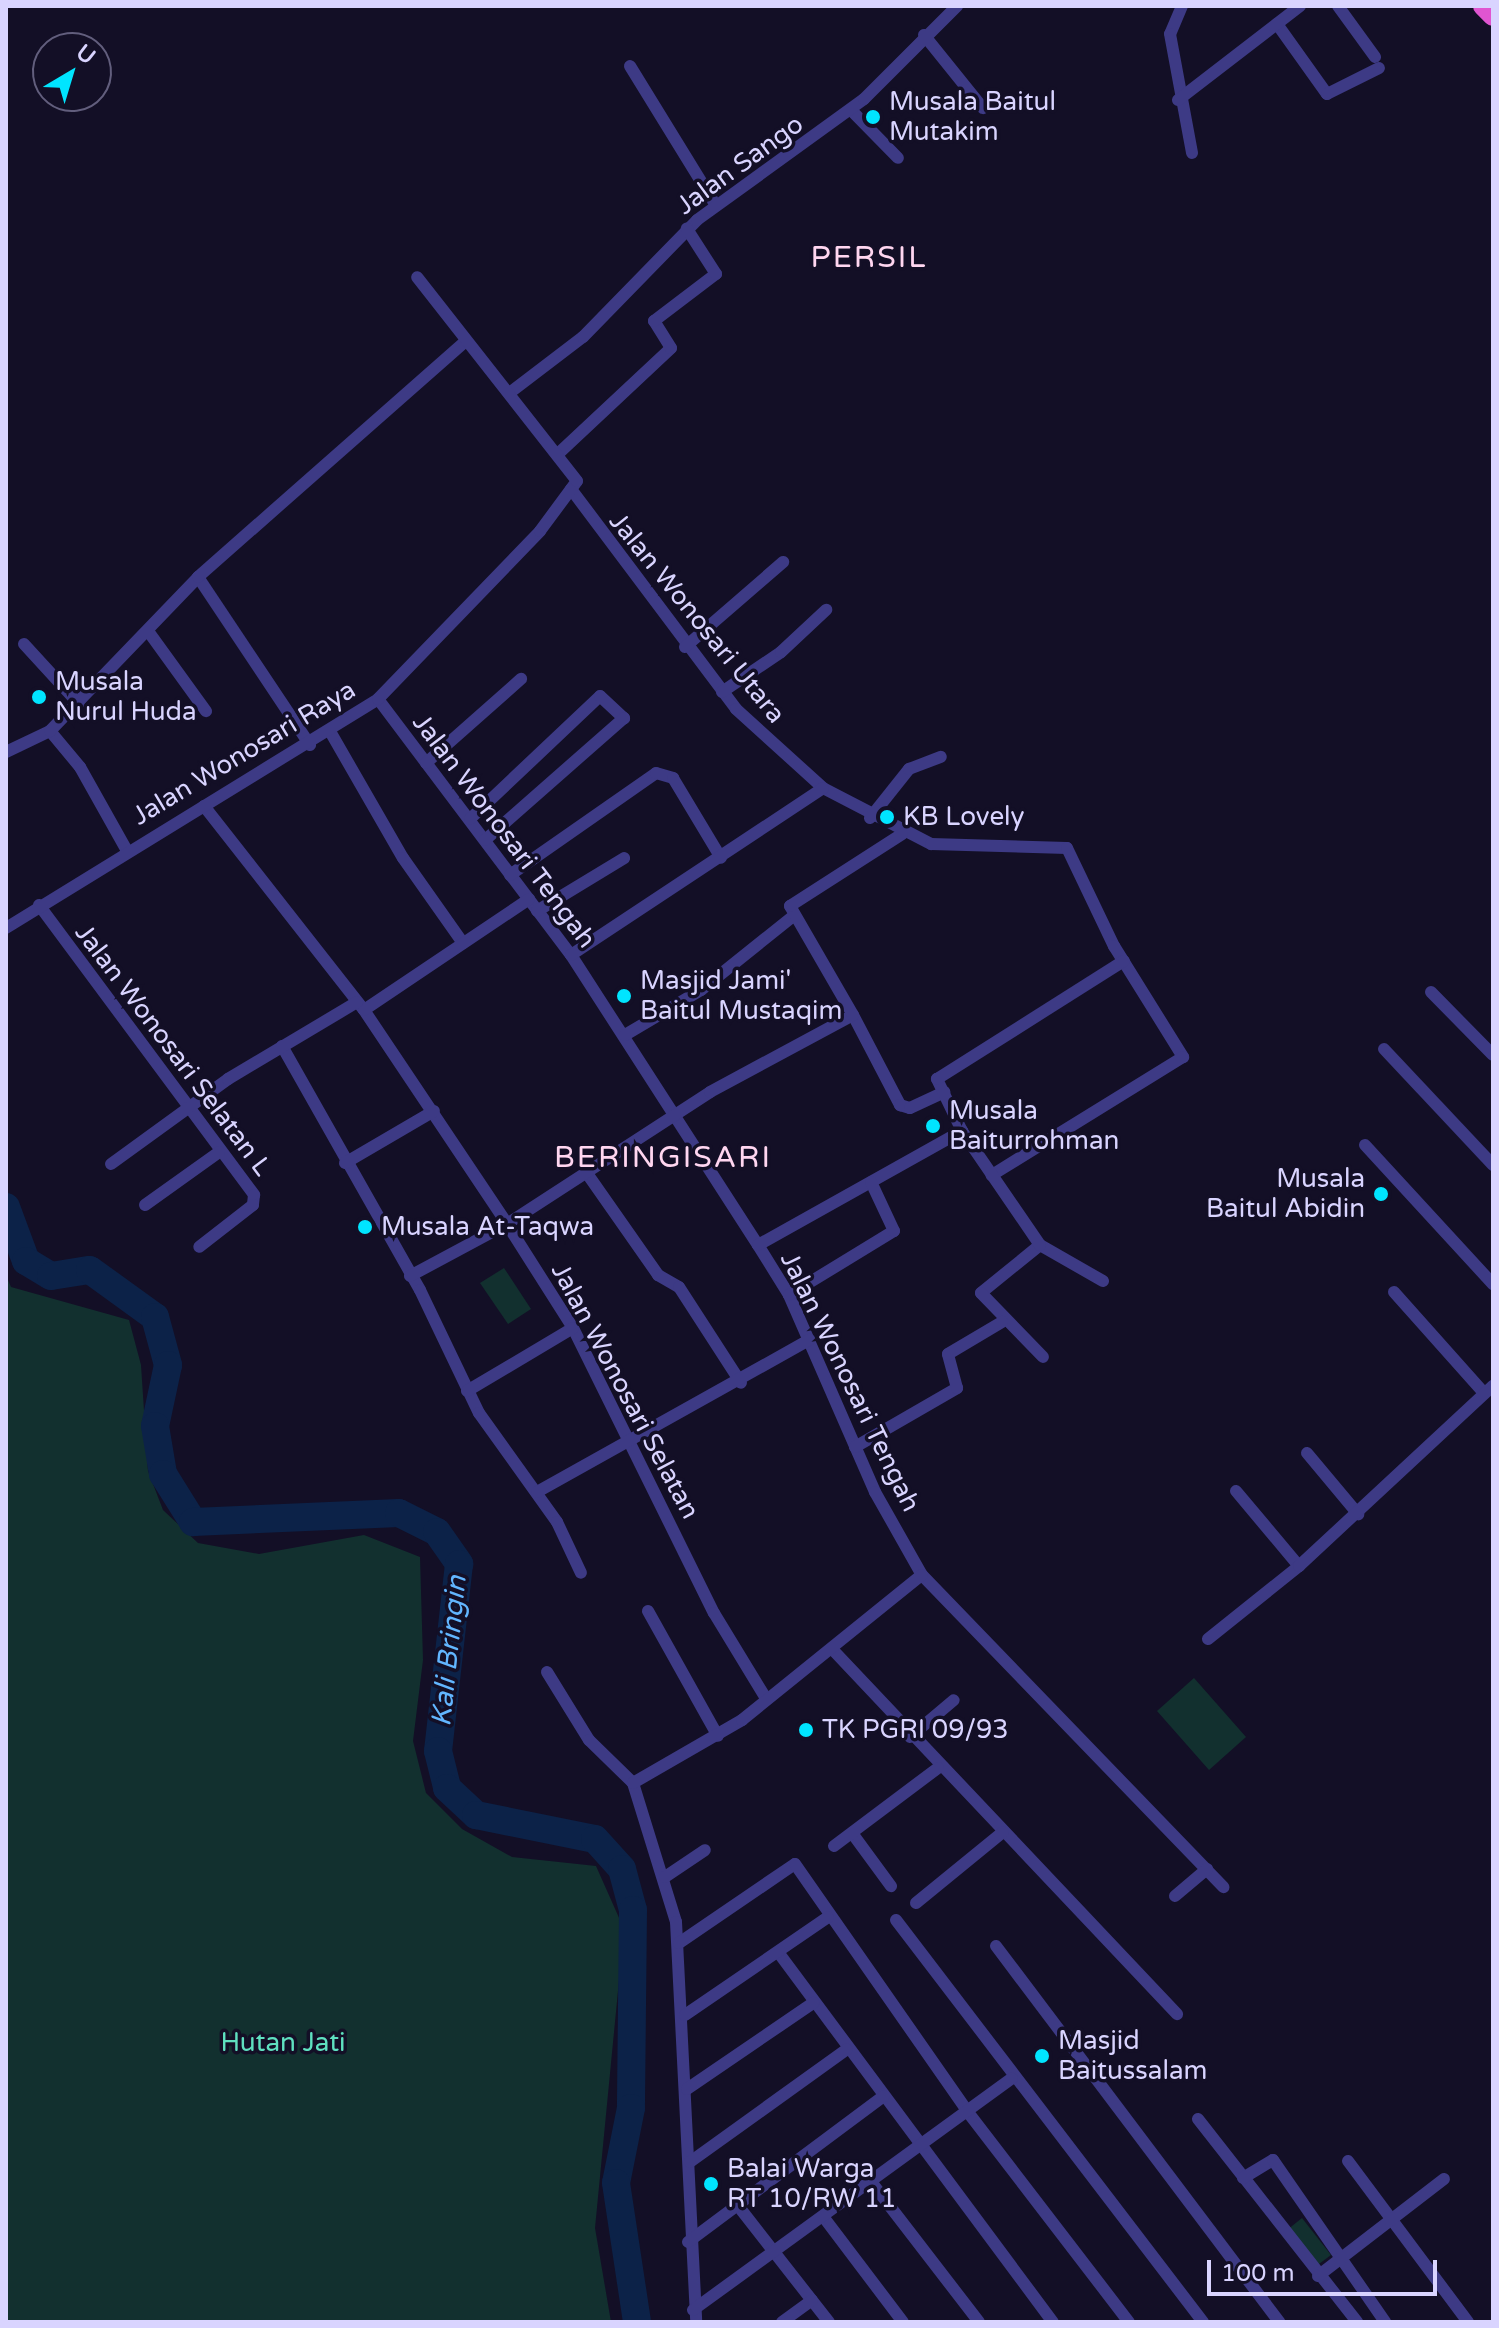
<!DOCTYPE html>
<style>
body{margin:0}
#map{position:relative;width:1499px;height:2328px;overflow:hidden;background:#130f26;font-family:"Varela Round",sans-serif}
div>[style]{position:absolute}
.green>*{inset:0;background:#12302f}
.river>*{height:28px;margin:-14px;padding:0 14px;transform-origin:14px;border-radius:14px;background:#0c2248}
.minor>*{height:12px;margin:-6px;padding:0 6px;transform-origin:6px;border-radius:6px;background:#3d3a85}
.trunk>*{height:20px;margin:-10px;padding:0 10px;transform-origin:10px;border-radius:10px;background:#e055d1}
.dots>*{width:22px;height:22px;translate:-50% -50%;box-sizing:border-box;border:4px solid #130f26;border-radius:50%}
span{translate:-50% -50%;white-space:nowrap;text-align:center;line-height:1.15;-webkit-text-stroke:7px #130f26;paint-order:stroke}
.poi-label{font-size:26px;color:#d9d4ff}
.left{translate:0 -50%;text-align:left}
.right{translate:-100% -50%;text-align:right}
.street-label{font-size:26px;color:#d9d4ff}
.park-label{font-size:26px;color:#5fe0c0}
.water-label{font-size:28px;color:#62b6ff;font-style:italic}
.quarter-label{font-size:30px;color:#ffd6f0;letter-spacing:2px}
.frame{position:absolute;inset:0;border:8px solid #d9d4ff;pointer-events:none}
.north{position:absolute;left:32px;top:32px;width:80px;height:80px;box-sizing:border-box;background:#130f26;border:2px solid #625e7d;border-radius:50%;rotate:38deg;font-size:22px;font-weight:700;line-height:32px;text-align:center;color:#d9d4ff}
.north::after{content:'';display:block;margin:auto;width:28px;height:36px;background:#00e5ff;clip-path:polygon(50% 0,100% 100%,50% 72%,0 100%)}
.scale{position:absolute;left:1207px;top:2260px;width:230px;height:36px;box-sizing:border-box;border:4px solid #d9d4ff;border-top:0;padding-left:10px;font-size:24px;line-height:28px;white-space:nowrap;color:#d9d4ff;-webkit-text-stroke:6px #130f26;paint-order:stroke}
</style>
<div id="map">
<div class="green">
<i style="clip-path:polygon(504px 1268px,531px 1309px,508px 1324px,480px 1283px)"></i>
<i style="clip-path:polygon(6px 1275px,11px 1287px,129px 1320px,141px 1365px,148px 1471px,163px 1510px,198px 1543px,259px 1554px,364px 1535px,420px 1557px,423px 1660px,413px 1741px,426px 1793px,462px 1829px,512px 1857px,596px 1866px,624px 1929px,595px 2228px,611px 2322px,6px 2322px)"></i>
<i style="clip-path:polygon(1194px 1678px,1246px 1737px,1209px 1770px,1157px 1711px)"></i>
<i style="clip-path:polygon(1302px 2218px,1331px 2255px,1315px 2267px,1287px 2230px)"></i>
</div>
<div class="river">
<i style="left:6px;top:1207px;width:58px;rotate:69.7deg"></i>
<i style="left:26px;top:1261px;width:29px;rotate:31deg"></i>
<i style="left:51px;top:1276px;width:39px;rotate:-9deg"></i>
<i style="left:90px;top:1270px;width:80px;rotate:35.9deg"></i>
<i style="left:155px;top:1317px;width:50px;rotate:74.8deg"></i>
<i style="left:168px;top:1365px;width:62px;rotate:102deg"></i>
<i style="left:155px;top:1426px;width:49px;rotate:80.5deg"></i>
<i style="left:163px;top:1474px;width:57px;rotate:58deg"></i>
<i style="left:193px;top:1522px;width:206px;rotate:-2.5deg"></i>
<i style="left:399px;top:1513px;width:42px;rotate:26.6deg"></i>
<i style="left:437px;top:1532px;width:39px;rotate:55deg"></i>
<i style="left:459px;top:1564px;width:188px;rotate:96.4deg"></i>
<i style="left:438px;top:1751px;width:38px;rotate:76deg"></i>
<i style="left:447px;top:1788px;width:40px;rotate:43deg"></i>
<i style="left:476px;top:1815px;width:121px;rotate:11.4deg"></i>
<i style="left:595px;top:1839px;width:40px;rotate:48deg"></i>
<i style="left:622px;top:1869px;width:42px;rotate:75deg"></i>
<i style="left:633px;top:1910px;width:198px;rotate:90.6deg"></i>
<i style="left:631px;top:2108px;width:76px;rotate:101.3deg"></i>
<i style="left:616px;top:2183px;width:141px;rotate:81.4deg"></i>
</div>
<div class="minor">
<i style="left:1182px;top:6px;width:30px;rotate:113deg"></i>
<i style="left:1170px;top:34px;width:121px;rotate:79.5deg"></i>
<i style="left:1338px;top:6px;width:63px;rotate:54deg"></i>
<i style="left:1277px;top:24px;width:86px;rotate:54.5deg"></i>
<i style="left:1327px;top:94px;width:58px;rotate:-26.6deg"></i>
<i style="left:924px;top:35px;width:94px;rotate:51.1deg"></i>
<i style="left:630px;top:66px;width:164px;rotate:58.4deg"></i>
<i style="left:1178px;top:100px;width:154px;rotate:-37.6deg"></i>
<i style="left:851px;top:110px;width:67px;rotate:45.6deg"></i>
<i style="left:512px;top:391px;width:89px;rotate:-37.3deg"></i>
<i style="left:583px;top:337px;width:163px;rotate:-45.7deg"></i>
<i style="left:697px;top:220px;width:206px;rotate:-35.9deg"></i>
<i style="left:864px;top:99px;width:132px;rotate:-45deg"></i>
<i style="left:560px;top:452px;width:152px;rotate:-43.1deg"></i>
<i style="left:671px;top:348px;width:32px;rotate:-122deg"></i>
<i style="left:654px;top:321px;width:78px;rotate:-37.2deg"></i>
<i style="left:716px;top:274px;width:54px;rotate:-122.8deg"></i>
<i style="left:571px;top:489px;width:275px;rotate:53.1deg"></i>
<i style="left:736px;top:709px;width:118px;rotate:42.2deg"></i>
<i style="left:823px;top:788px;width:122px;rotate:27.4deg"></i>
<i style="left:931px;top:844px;width:136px;rotate:1.7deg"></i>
<i style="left:1067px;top:848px;width:109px;rotate:64.4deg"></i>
<i style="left:1114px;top:946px;width:131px;rotate:58.1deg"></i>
<i style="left:1183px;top:1057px;width:225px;rotate:148.3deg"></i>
<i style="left:198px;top:577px;width:202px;rotate:56.3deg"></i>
<i style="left:148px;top:631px;width:99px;rotate:54.1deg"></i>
<i style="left:24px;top:644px;width:81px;rotate:47.5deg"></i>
<i style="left:685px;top:647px;width:130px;rotate:-40.9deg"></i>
<i style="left:722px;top:692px;width:71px;rotate:-34.1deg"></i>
<i style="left:781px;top:652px;width:62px;rotate:-43deg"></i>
<i style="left:378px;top:699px;width:321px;rotate:53deg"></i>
<i style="left:571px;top:955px;width:345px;rotate:57.2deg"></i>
<i style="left:758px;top:1245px;width:59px;rotate:58.2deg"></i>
<i style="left:789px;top:1295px;width:215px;rotate:66.4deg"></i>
<i style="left:875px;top:1492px;width:95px;rotate:60.5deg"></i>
<i style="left:922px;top:1575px;width:434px;rotate:46deg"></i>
<i style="left:50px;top:731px;width:47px;rotate:50.2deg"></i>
<i style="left:80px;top:767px;width:94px;rotate:60.7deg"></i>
<i style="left:331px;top:733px;width:144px;rotate:60.1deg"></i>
<i style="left:403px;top:858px;width:104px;rotate:54.8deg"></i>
<i style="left:6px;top:752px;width:49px;rotate:-25.5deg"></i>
<i style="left:50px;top:731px;width:214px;rotate:-46.1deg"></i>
<i style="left:198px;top:577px;width:357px;rotate:-41.4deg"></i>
<i style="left:426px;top:763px;width:127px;rotate:-41.5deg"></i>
<i style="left:204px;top:806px;width:259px;rotate:51.9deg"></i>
<i style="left:364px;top:1010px;width:257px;rotate:56.2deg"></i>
<i style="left:507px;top:1224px;width:123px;rotate:57.6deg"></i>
<i style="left:573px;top:1328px;width:318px;rotate:63.7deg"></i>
<i style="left:714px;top:1613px;width:98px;rotate:58.7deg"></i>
<i style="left:870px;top:818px;width:63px;rotate:-51.5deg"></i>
<i style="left:909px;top:769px;width:34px;rotate:-21deg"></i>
<i style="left:470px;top:819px;width:179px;rotate:-43.4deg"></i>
<i style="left:600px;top:696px;width:33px;rotate:43deg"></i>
<i style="left:624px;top:718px;width:185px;rotate:138.7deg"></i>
<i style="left:510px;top:875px;width:178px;rotate:-34.9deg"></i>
<i style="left:656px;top:773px;width:18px;rotate:16deg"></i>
<i style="left:673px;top:778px;width:93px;rotate:59deg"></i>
<i style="left:39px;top:905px;width:361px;rotate:53.4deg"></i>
<i style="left:254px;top:1195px;width:10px;rotate:96deg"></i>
<i style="left:253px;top:1205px;width:68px;rotate:142.1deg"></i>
<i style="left:537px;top:911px;width:102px;rotate:-31.3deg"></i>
<i style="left:6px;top:928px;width:437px;rotate:-31.6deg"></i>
<i style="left:378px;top:699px;width:233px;rotate:-46deg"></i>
<i style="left:540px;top:531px;width:62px;rotate:-53.5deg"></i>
<i style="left:577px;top:481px;width:259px;rotate:-128.1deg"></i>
<i style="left:571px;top:955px;width:302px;rotate:-33.5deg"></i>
<i style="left:1431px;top:992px;width:88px;rotate:45.5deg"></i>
<i style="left:364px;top:1010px;width:199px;rotate:-33.9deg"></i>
<i style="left:853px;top:1015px;width:102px;rotate:62.4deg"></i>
<i style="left:900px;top:1105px;width:10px;rotate:17deg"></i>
<i style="left:910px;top:1108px;width:38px;rotate:-25deg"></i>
<i style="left:625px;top:1035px;width:88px;rotate:-30.6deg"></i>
<i style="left:701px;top:990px;width:117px;rotate:-38.7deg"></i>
<i style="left:282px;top:1046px;width:280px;rotate:60.5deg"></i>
<i style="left:420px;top:1290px;width:136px;rotate:64.4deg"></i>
<i style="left:479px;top:1413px;width:134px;rotate:54.4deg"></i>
<i style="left:557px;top:1522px;width:56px;rotate:64.8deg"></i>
<i style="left:1384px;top:1049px;width:159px;rotate:46.8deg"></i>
<i style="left:1365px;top:1145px;width:189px;rotate:47.4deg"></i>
<i style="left:345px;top:1163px;width:103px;rotate:-30.3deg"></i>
<i style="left:111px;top:1164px;width:145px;rotate:-36deg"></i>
<i style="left:228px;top:1079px;width:150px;rotate:-30.8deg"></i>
<i style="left:586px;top:1172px;width:126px;rotate:55deg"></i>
<i style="left:658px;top:1275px;width:24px;rotate:30deg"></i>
<i style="left:679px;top:1287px;width:114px;rotate:57.1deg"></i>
<i style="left:145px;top:1205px;width:91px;rotate:-35.6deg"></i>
<i style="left:758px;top:1245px;width:234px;rotate:-29.2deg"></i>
<i style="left:1040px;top:1245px;width:76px;rotate:140.9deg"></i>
<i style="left:981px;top:1293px;width:89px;rotate:45.9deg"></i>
<i style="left:410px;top:1276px;width:110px;rotate:-28.2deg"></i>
<i style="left:507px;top:1224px;width:242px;rotate:-33deg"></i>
<i style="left:710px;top:1092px;width:162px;rotate:-28.3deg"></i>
<i style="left:853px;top:1015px;width:126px;rotate:-120deg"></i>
<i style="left:790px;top:906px;width:133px;rotate:-32.7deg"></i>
<i style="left:1103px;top:1281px;width:73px;rotate:-150.3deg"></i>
<i style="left:1040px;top:1245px;width:138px;rotate:-124.4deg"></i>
<i style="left:962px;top:1131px;width:58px;rotate:-115.7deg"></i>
<i style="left:937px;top:1079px;width:221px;rotate:-32.3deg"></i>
<i style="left:1394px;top:1292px;width:135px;rotate:48.3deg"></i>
<i style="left:789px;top:1295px;width:123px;rotate:-31.4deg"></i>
<i style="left:894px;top:1231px;width:54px;rotate:-115.1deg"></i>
<i style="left:467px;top:1391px;width:123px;rotate:-30.7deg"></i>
<i style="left:855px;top:1447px;width:118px;rotate:-30deg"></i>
<i style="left:957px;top:1388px;width:35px;rotate:-105deg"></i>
<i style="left:948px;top:1354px;width:63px;rotate:-30.7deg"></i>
<i style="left:1307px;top:1453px;width:80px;rotate:50.1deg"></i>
<i style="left:1236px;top:1491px;width:98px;rotate:50deg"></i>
<i style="left:537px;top:1492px;width:312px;rotate:-29.2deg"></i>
<i style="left:648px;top:1611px;width:143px;rotate:60.8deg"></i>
<i style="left:1208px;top:1639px;width:117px;rotate:-38.7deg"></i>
<i style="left:1299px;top:1566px;width:265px;rotate:-42.9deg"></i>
<i style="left:833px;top:1650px;width:501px;rotate:46.62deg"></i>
<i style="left:547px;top:1672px;width:80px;rotate:58.3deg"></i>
<i style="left:589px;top:1740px;width:62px;rotate:44.3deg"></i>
<i style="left:633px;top:1783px;width:145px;rotate:72.8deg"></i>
<i style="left:676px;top:1922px;width:400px;rotate:87.1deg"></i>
<i style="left:910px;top:1737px;width:57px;rotate:-40.1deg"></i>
<i style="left:633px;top:1783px;width:126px;rotate:-30deg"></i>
<i style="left:742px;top:1720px;width:231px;rotate:-38.9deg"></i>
<i style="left:852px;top:1833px;width:66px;rotate:53.7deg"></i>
<i style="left:834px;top:1846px;width:130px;rotate:-36.9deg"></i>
<i style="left:665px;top:1877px;width:48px;rotate:-34deg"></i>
<i style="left:1175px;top:1896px;width:42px;rotate:-40.2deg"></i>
<i style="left:916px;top:1903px;width:112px;rotate:-39.2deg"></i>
<i style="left:896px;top:1920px;width:506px;rotate:52.63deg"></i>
<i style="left:679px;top:1943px;width:140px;rotate:-34.3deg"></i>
<i style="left:795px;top:1864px;width:301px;rotate:55.1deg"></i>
<i style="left:967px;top:2111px;width:266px;rotate:52.5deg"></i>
<i style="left:996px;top:1946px;width:471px;rotate:53deg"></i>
<i style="left:778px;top:1952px;width:461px;rotate:53.4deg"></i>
<i style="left:685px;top:2015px;width:173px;rotate:-34.4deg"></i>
<i style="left:687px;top:2089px;width:153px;rotate:-34.3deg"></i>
<i style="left:1198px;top:2119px;width:258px;rotate:51.9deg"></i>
<i style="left:1348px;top:2161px;width:201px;rotate:53.3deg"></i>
<i style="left:690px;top:2162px;width:193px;rotate:-35.7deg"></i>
<i style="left:1243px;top:2178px;width:35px;rotate:-31deg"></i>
<i style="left:1273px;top:2160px;width:197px;rotate:55.3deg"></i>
<i style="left:872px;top:2183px;width:175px;rotate:52.4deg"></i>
<i style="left:739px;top:2207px;width:146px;rotate:52deg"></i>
<i style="left:825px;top:2219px;width:129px;rotate:52.9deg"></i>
<i style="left:688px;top:2242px;width:244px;rotate:-36.7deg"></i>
<i style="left:1318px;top:2276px;width:159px;rotate:-37.6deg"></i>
<i style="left:693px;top:2310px;width:394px;rotate:-36deg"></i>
<i style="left:782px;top:2322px;width:37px;rotate:-36deg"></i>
</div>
<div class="trunk">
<i style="left:1483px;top:6px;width:14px;rotate:45deg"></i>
</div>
<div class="dots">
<i style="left:873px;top:117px;background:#00e5ff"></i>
<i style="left:39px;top:697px;background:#00e5ff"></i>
<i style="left:887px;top:817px;background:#00e5ff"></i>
<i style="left:624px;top:996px;background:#00e5ff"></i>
<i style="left:933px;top:1126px;background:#00e5ff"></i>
<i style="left:1381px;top:1194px;background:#00e5ff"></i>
<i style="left:365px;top:1227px;background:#00e5ff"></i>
<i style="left:806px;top:1730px;background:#00e5ff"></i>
<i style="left:1042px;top:2056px;background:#00e5ff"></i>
<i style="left:711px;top:2184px;background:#00e5ff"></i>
</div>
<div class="poi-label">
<span class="left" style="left:889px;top:117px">Musala Baitul<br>Mutakim</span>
<span class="left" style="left:55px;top:697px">Musala<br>Nurul Huda</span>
<span class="left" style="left:903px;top:817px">KB Lovely</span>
<span class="left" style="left:640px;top:996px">Masjid Jami'<br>Baitul Mustaqim</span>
<span class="left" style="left:949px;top:1126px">Musala<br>Baiturrohman</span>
<span class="right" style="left:1365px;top:1194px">Musala<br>Baitul Abidin</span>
<span class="left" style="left:381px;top:1227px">Musala At-Taqwa</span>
<span class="left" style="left:822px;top:1730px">TK PGRI 09/93</span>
<span class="left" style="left:1058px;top:2056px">Masjid<br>Baitussalam</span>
<span class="left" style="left:727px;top:2184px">Balai Warga<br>RT 10/RW 11</span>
</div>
<div class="street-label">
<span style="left:740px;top:165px;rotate:-36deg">Jalan Sango</span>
<span style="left:697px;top:618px;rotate:51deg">Jalan Wonosari Utara</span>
<span style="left:244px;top:753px;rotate:-31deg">Jalan Wonosari Raya</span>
<span style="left:504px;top:831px;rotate:53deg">Jalan Wonosari Tengah</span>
<span style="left:173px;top:1050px;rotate:53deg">Jalan Wonosari Selatan L</span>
<span style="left:850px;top:1382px;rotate:64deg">Jalan Wonosari Tengah</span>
<span style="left:625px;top:1391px;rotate:62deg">Jalan Wonosari Selatan</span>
</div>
<div class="park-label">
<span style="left:283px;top:2043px">Hutan Jati</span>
</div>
<div class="water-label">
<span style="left:449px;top:1651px;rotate:-84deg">Kali Bringin</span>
</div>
<div class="quarter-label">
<span style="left:869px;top:258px">PERSIL</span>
<span style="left:663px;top:1158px">BERINGISARI</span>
</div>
<div class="frame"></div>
<div class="north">U</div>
<div class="scale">100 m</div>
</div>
